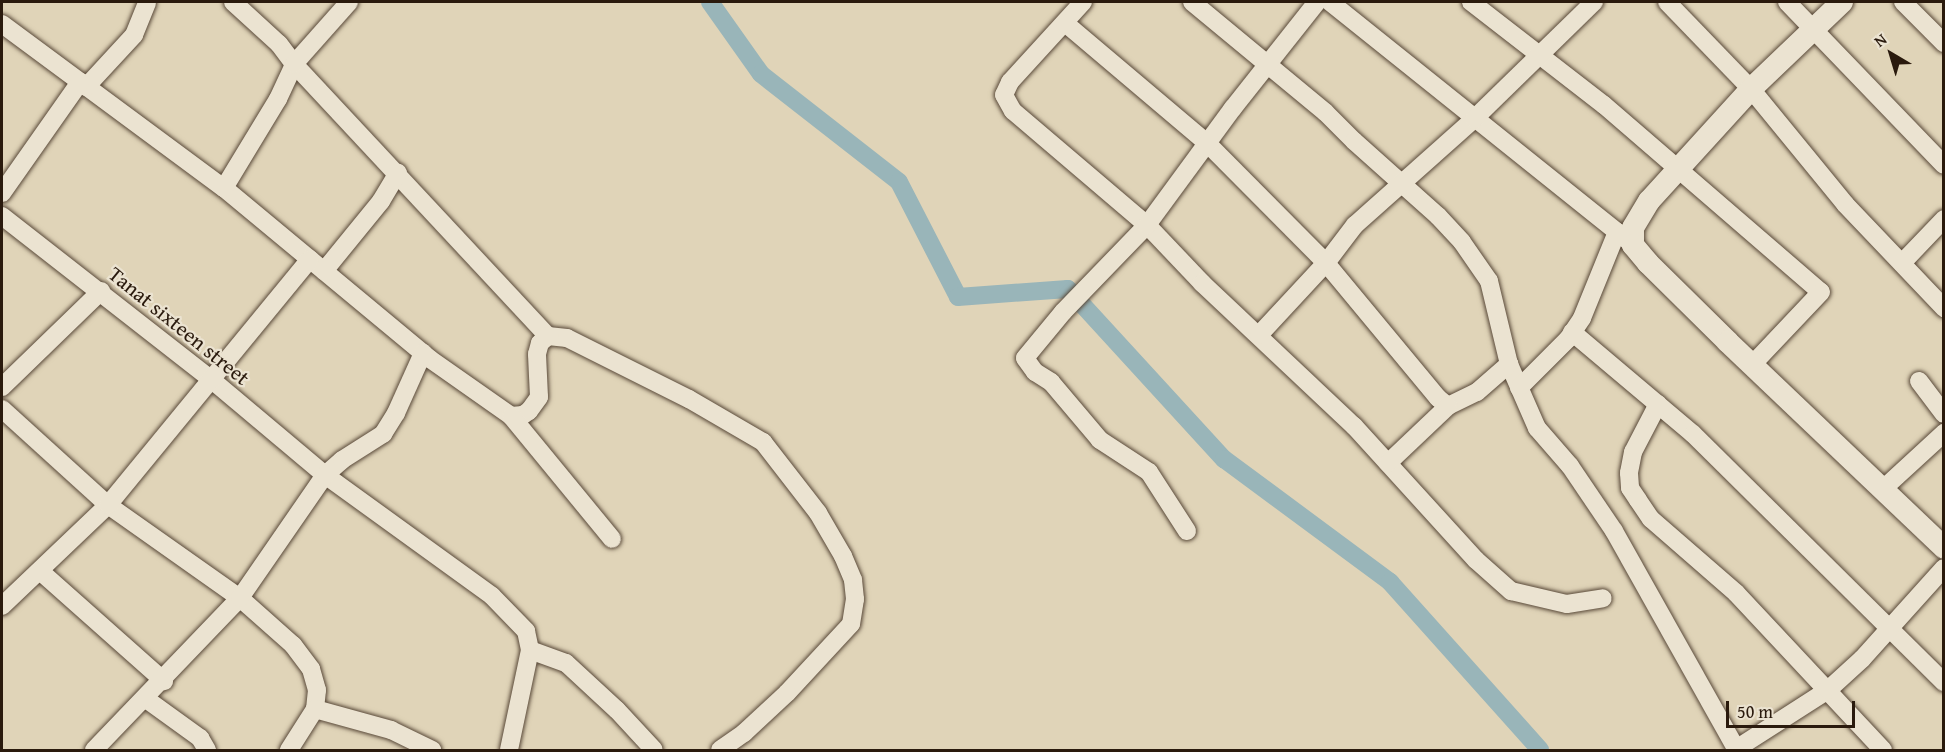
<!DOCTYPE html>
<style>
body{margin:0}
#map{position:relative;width:1945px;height:752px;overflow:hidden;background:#e0d4b8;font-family:"Gentium Book Plus",serif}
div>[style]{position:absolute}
.canal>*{height:18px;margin:-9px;padding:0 9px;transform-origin:9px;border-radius:9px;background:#99b5b9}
.roads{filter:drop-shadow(0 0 2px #584838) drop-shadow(0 0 2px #584838)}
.minor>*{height:18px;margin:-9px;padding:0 9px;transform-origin:9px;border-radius:9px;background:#ebe3d1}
.tertiary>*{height:22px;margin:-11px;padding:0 11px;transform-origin:11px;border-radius:11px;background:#ebe3d1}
span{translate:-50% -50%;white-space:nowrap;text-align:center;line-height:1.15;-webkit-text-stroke:4.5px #ebe3d1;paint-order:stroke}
.street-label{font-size:21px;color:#2a1a0d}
.frame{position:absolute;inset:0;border:3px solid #2a1a0d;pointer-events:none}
.north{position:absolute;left:1861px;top:24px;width:60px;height:60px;-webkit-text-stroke:4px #ebe3d1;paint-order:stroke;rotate:322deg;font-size:16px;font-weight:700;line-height:24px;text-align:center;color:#2a1a0d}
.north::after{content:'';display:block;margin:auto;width:21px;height:27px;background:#2a1a0d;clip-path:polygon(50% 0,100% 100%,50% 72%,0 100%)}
.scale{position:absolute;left:1726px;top:701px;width:129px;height:27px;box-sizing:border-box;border:3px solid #2a1a0d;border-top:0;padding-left:8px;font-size:18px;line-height:21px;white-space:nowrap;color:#2a1a0d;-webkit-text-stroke:4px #ebe3d1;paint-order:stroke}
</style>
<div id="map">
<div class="canal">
<i style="left:710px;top:2px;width:88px;rotate:54.7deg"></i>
<i style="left:761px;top:74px;width:175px;rotate:38deg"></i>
<i style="left:899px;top:182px;width:129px;rotate:62.8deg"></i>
<i style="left:958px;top:297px;width:110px;rotate:-4.2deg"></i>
<i style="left:1068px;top:289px;width:231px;rotate:47.5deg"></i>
<i style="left:1224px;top:459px;width:207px;rotate:36.5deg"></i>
<i style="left:1390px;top:582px;width:225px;rotate:48.2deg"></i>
</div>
<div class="roads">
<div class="minor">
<i style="left:233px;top:2px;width:62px;rotate:42.4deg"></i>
<i style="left:279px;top:44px;width:25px;rotate:53deg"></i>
<i style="left:294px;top:64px;width:372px;rotate:47deg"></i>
<i style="left:1083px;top:2px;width:108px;rotate:132.4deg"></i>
<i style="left:1010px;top:82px;width:14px;rotate:115deg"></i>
<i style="left:1004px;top:95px;width:18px;rotate:61deg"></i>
<i style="left:1013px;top:111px;width:176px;rotate:40.4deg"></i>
<i style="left:1147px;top:225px;width:80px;rotate:46.5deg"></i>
<i style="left:1202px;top:283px;width:209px;rotate:43.3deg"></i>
<i style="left:1354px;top:426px;width:181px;rotate:47.7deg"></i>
<i style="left:1476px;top:560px;width:47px;rotate:41.5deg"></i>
<i style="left:1511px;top:591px;width:57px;rotate:13.1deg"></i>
<i style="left:1567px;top:604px;width:36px;rotate:-9deg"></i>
<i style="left:1192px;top:2px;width:173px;rotate:39.6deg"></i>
<i style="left:1325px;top:112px;width:41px;rotate:45deg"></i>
<i style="left:1354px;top:141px;width:113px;rotate:41.8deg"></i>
<i style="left:1438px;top:216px;width:35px;rotate:47deg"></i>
<i style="left:1462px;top:242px;width:47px;rotate:55.3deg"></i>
<i style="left:1489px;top:281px;width:85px;rotate:76.5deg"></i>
<i style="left:1509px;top:364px;width:70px;rotate:66.4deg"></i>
<i style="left:1537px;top:428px;width:50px;rotate:49deg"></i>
<i style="left:1570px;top:466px;width:78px;rotate:55.9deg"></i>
<i style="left:1614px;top:531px;width:251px;rotate:60.7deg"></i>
<i style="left:1330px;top:2px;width:388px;rotate:38.7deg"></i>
<i style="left:1471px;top:2px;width:168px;rotate:37.8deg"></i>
<i style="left:1604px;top:105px;width:286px;rotate:40.8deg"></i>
<i style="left:1821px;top:292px;width:100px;rotate:133.4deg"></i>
<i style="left:1667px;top:2px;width:121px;rotate:46deg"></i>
<i style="left:1751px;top:89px;width:149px;rotate:50.7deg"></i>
<i style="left:1845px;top:204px;width:144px;rotate:46.4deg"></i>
<i style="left:1787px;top:2px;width:226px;rotate:46.1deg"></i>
<i style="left:1903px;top:2px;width:58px;rotate:45deg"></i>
<i style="left:1065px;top:23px;width:186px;rotate:40.2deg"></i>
<i style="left:1207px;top:143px;width:169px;rotate:45.2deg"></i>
<i style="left:1326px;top:263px;width:175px;rotate:50.3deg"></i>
<i style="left:1438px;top:398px;width:13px;rotate:39deg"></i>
<i style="left:1448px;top:406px;width:32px;rotate:-26deg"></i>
<i style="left:1477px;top:392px;width:43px;rotate:-41.2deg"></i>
<i style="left:2px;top:24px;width:276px;rotate:36.5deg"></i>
<i style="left:224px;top:188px;width:268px;rotate:39.7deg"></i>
<i style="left:430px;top:359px;width:99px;rotate:35.1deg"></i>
<i style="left:511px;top:416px;width:12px;rotate:-5deg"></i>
<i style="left:523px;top:415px;width:7px;rotate:-34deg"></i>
<i style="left:529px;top:411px;width:17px;rotate:-54deg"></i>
<i style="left:539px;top:397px;width:43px;rotate:-92.7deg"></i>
<i style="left:537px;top:354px;width:11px;rotate:-75deg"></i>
<i style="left:540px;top:343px;width:11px;rotate:-41deg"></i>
<i style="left:548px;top:336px;width:19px;rotate:6deg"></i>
<i style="left:567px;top:338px;width:136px;rotate:26.6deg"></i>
<i style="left:689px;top:399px;width:86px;rotate:30.2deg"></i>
<i style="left:763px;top:442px;width:90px;rotate:52.2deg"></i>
<i style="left:818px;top:513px;width:50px;rotate:59.8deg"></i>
<i style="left:843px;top:556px;width:26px;rotate:67deg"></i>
<i style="left:853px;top:580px;width:19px;rotate:84deg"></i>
<i style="left:855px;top:599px;width:25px;rotate:99deg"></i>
<i style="left:851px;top:624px;width:94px;rotate:132.8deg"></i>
<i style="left:787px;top:693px;width:59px;rotate:137.1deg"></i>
<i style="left:744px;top:733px;width:29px;rotate:145deg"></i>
<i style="left:86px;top:87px;width:71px;rotate:-47.3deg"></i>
<i style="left:134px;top:35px;width:35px;rotate:-68deg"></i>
<i style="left:224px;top:188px;width:104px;rotate:-58.8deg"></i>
<i style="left:278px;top:99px;width:38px;rotate:-65deg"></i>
<i style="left:294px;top:64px;width:83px;rotate:-48.4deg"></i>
<i style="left:2px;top:193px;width:136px;rotate:-54.9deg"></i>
<i style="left:2px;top:216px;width:268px;rotate:38deg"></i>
<i style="left:213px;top:381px;width:146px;rotate:40deg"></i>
<i style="left:325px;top:475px;width:206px;rotate:35.9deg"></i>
<i style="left:492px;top:596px;width:49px;rotate:45.8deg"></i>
<i style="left:526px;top:631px;width:19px;rotate:78deg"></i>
<i style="left:530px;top:650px;width:102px;rotate:101.9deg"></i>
<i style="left:1902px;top:263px;width:61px;rotate:-46.3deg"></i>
<i style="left:324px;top:271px;width:90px;rotate:-50.8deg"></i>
<i style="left:381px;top:201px;width:33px;rotate:-59deg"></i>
<i style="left:1572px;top:332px;width:158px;rotate:40.1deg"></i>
<i style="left:1693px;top:434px;width:353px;rotate:44.7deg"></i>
<i style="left:1259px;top:335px;width:98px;rotate:-47.1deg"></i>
<i style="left:1326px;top:263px;width:48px;rotate:-52.7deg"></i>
<i style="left:1355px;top:225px;width:159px;rotate:-41.7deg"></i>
<i style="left:1474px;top:119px;width:168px;rotate:-44.3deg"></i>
<i style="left:1919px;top:381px;width:41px;rotate:52.9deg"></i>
<i style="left:2px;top:387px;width:138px;rotate:-44.1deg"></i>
<i style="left:1519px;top:388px;width:69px;rotate:-45deg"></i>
<i style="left:1568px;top:339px;width:25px;rotate:-56deg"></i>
<i style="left:1582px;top:318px;width:93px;rotate:-67.9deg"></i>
<i style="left:1658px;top:404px;width:54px;rotate:117.5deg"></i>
<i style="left:1633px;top:452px;width:21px;rotate:101deg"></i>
<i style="left:1629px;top:473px;width:15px;rotate:86deg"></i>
<i style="left:1630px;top:488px;width:14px;rotate:56deg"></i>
<i style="left:1638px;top:500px;width:23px;rotate:56deg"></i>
<i style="left:1651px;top:519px;width:113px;rotate:41deg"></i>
<i style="left:1736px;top:593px;width:215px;rotate:46.9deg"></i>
<i style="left:2px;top:409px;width:143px;rotate:42.2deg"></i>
<i style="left:108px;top:505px;width:161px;rotate:35.2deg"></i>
<i style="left:240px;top:598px;width:71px;rotate:41.6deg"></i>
<i style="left:293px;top:645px;width:30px;rotate:53deg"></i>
<i style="left:311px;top:669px;width:22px;rotate:74deg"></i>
<i style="left:317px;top:690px;width:19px;rotate:96deg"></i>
<i style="left:315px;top:709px;width:49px;rotate:122.4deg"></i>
<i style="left:511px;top:416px;width:159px;rotate:50.6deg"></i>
<i style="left:1388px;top:463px;width:83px;rotate:-43.5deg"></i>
<i style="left:1883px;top:489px;width:83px;rotate:-42.6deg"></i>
<i style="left:1187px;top:531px;width:70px;rotate:-122.8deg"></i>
<i style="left:1149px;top:472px;width:59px;rotate:-146.9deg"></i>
<i style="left:1100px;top:440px;width:76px;rotate:-130.2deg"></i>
<i style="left:1051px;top:382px;width:19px;rotate:-148deg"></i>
<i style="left:1035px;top:372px;width:17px;rotate:-126deg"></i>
<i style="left:1025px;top:358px;width:60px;rotate:-50.4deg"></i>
<i style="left:1063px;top:312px;width:121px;rotate:-46deg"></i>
<i style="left:1147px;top:225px;width:145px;rotate:-53.7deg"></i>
<i style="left:1233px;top:108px;width:135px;rotate:-51.6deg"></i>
<i style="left:40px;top:571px;width:166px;rotate:41.6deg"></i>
<i style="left:2px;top:606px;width:146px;rotate:-43.6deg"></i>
<i style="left:108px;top:505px;width:318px;rotate:-50.6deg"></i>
<i style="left:530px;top:650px;width:38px;rotate:20deg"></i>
<i style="left:566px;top:663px;width:69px;rotate:42.7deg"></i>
<i style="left:617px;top:710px;width:54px;rotate:47.2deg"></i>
<i style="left:146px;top:699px;width:67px;rotate:35.8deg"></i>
<i style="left:200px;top:738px;width:14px;rotate:60deg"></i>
<i style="left:315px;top:709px;width:79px;rotate:15.4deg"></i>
<i style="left:391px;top:730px;width:46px;rotate:26deg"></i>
<i style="left:1736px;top:749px;width:109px;rotate:-32.7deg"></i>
<i style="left:1828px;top:690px;width:46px;rotate:-42.4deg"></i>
<i style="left:1862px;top:659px;width:122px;rotate:-48deg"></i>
<i style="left:94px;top:750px;width:211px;rotate:-46.2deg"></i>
<i style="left:240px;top:598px;width:150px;rotate:-55.4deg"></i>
<i style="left:325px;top:475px;width:23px;rotate:-41deg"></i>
<i style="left:342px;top:460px;width:49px;rotate:-32.4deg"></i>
<i style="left:383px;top:434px;width:25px;rotate:-58deg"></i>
<i style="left:396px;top:413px;width:66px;rotate:-65.8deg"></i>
</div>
<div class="tertiary">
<i style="left:1842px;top:2px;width:126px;rotate:136.3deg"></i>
<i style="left:1751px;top:89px;width:151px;rotate:132.3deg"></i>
<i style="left:1649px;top:201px;width:31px;rotate:121deg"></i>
<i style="left:1633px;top:228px;width:17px;rotate:90deg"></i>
<i style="left:1633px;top:245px;width:23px;rotate:50deg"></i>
<i style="left:1648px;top:263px;width:112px;rotate:44.6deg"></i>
<i style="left:1728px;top:342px;width:298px;rotate:43.6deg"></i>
</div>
</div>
<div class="street-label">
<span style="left:179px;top:326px;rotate:39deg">Tanat sixteen street</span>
</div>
<div class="frame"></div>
<div class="north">N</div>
<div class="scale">50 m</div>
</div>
